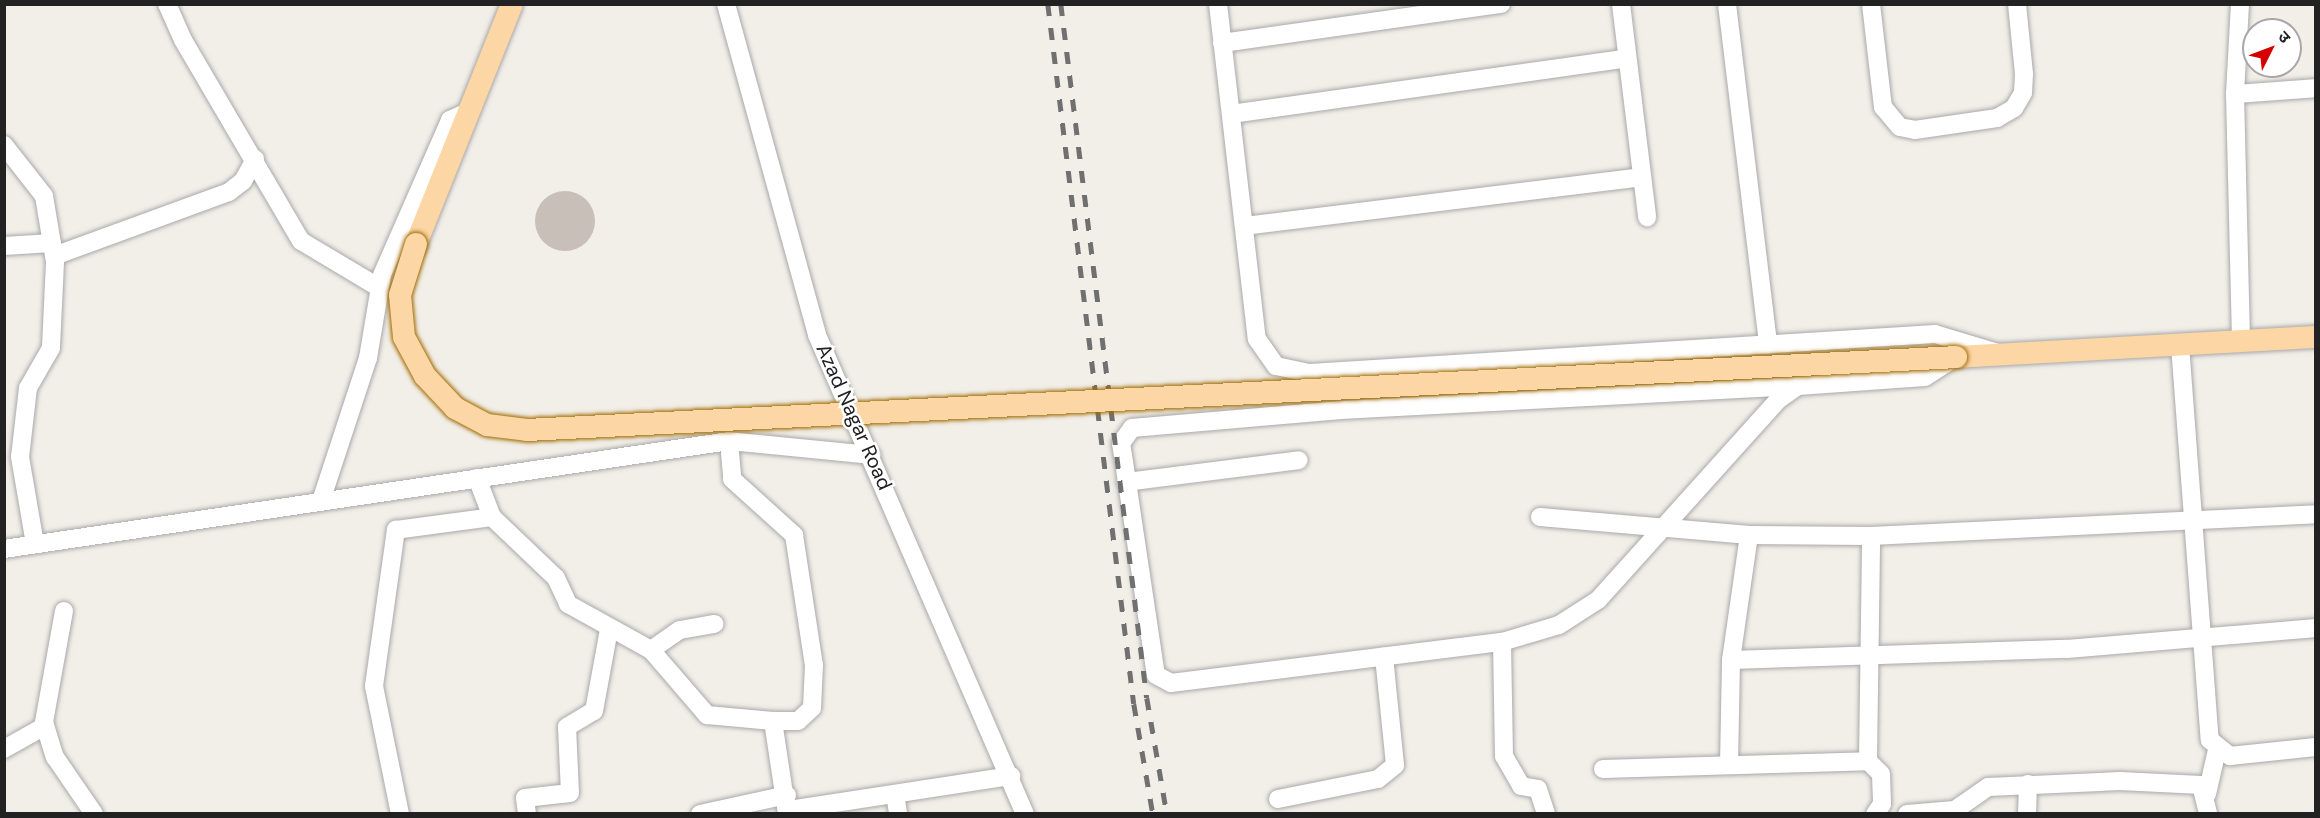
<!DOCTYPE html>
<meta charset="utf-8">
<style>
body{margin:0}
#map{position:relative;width:2320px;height:818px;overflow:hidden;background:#f2efe9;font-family:"DM Sans","Noto Sans Devanagari",sans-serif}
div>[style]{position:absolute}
.building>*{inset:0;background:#c7bfb8}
.round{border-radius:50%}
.roads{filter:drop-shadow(0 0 2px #a9a9a9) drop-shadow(0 0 2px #a9a9a9)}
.minor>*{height:18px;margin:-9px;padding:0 9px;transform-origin:9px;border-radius:9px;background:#fff}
.major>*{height:22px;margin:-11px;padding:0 11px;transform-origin:11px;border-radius:11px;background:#fcd6a4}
.rail>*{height:4.5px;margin-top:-2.25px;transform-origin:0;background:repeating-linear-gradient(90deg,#707070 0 12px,transparent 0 24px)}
.bridges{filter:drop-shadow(0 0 2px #a06b00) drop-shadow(0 0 2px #a06b00)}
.major-bridge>*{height:22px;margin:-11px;padding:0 11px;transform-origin:11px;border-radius:11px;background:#fcd6a4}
span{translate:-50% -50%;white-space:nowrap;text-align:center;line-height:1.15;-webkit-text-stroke:5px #fff;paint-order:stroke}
.street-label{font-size:20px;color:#222}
.frame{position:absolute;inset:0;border:6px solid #222;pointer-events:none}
.north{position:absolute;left:2242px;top:18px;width:60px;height:60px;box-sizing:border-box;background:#fff;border:2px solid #a7a7a7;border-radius:50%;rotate:48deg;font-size:16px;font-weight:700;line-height:24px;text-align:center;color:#222}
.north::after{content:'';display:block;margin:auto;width:21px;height:27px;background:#d40000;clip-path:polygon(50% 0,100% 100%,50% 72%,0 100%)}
</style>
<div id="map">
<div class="building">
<i class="round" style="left:535px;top:191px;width:60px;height:60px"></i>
</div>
<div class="roads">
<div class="minor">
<i style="left:167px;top:4px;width:39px;rotate:66deg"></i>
<i style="left:183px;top:40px;width:233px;rotate:59.6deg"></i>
<i style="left:301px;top:241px;width:90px;rotate:30.9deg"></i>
<i style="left:726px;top:4px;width:343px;rotate:74.6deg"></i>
<i style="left:817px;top:335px;width:522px;rotate:66.53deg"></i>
<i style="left:1218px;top:4px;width:337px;rotate:83.4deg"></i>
<i style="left:1257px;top:339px;width:33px;rotate:55deg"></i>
<i style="left:1276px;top:366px;width:35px;rotate:12deg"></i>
<i style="left:1310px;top:373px;width:626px;rotate:-3.57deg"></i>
<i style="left:1935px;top:334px;width:66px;rotate:16.8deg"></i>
<i style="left:1621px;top:4px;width:215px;rotate:83deg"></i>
<i style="left:1727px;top:4px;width:343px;rotate:83.1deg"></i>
<i style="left:1871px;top:4px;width:104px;rotate:83.4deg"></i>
<i style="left:1883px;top:107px;width:26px;rotate:50deg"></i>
<i style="left:1900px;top:127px;width:15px;rotate:11deg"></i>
<i style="left:1915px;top:130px;width:83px;rotate:-8.3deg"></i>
<i style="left:1997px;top:118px;width:20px;rotate:-30deg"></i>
<i style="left:2014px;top:108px;width:17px;rotate:-59deg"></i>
<i style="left:2023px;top:93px;width:19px;rotate:-87deg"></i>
<i style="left:2024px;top:74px;width:70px;rotate:-95.7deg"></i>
<i style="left:2240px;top:4px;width:90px;rotate:93.2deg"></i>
<i style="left:2235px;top:94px;width:247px;rotate:88.6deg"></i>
<i style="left:1222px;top:43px;width:282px;rotate:-8deg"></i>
<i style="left:2235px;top:94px;width:81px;rotate:-4.2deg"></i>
<i style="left:1231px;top:114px;width:400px;rotate:-8deg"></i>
<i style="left:4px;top:145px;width:65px;rotate:51.9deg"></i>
<i style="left:44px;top:196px;width:67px;rotate:80.5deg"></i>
<i style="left:55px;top:262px;width:86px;rotate:92.7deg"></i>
<i style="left:51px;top:348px;width:46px;rotate:119.9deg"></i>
<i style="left:28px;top:388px;width:69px;rotate:96.6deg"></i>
<i style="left:20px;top:457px;width:88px;rotate:80.2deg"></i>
<i style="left:1244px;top:226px;width:401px;rotate:-7deg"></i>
<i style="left:4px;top:246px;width:48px;rotate:-3.6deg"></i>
<i style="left:54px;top:256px;width:186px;rotate:-20.1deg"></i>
<i style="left:229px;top:192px;width:18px;rotate:-38deg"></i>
<i style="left:243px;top:181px;width:25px;rotate:-61deg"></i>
<i style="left:2180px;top:345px;width:396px;rotate:85.7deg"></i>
<i style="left:2210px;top:740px;width:26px;rotate:39deg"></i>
<i style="left:2230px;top:756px;width:86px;rotate:-6deg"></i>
<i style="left:1798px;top:386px;width:458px;rotate:177deg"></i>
<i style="left:1341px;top:410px;width:210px;rotate:175.1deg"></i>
<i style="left:1132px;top:428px;width:19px;rotate:126deg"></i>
<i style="left:1121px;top:443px;width:12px;rotate:81deg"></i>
<i style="left:1123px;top:455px;width:222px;rotate:81.5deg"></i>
<i style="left:1156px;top:675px;width:17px;rotate:28deg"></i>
<i style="left:1171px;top:683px;width:334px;rotate:-7.1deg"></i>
<i style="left:1502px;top:642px;width:59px;rotate:-16.6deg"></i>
<i style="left:1559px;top:625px;width:46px;rotate:-32.7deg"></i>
<i style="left:1598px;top:600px;width:269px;rotate:-48deg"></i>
<i style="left:1778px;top:400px;width:24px;rotate:-35deg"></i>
<i style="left:1798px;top:386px;width:127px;rotate:-4.1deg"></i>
<i style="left:1925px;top:377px;width:37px;rotate:-33deg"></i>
<i style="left:729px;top:441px;width:38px;rotate:85deg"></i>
<i style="left:732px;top:479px;width:84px;rotate:42.1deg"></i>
<i style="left:794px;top:535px;width:132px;rotate:81.3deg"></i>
<i style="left:814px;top:665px;width:43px;rotate:92.7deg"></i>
<i style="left:812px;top:708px;width:19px;rotate:137deg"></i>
<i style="left:798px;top:721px;width:25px;rotate:180deg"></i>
<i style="left:477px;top:478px;width:42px;rotate:69deg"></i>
<i style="left:492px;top:517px;width:88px;rotate:43.6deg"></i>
<i style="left:556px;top:578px;width:29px;rotate:65deg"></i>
<i style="left:568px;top:604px;width:95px;rotate:29deg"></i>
<i style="left:651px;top:650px;width:86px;rotate:49.3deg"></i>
<i style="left:707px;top:715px;width:66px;rotate:5.2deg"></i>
<i style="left:773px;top:721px;width:94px;rotate:81.4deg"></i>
<i style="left:1126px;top:482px;width:174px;rotate:-7.2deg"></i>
<i style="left:321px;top:501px;width:151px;rotate:-71.8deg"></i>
<i style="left:368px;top:358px;width:84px;rotate:-80.4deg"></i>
<i style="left:382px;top:275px;width:169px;rotate:-66.3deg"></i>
<i style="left:450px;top:120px;width:17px;rotate:-24deg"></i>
<i style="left:1540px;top:517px;width:210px;rotate:4.9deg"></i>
<i style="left:1749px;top:535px;width:122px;rotate:0.5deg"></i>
<i style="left:1871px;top:536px;width:446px;rotate:-2.8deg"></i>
<i style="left:4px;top:549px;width:733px;rotate:-8.47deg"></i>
<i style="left:729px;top:441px;width:143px;rotate:5.6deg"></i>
<i style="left:64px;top:611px;width:113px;rotate:100.2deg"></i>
<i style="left:44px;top:722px;width:37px;rotate:73deg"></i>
<i style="left:55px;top:757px;width:69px;rotate:55.6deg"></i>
<i style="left:1502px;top:642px;width:114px;rotate:89deg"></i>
<i style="left:1504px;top:756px;width:34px;rotate:60deg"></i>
<i style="left:1521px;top:786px;width:17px;rotate:10deg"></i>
<i style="left:1538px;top:789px;width:26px;rotate:72deg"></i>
<i style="left:651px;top:650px;width:35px;rotate:-35deg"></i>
<i style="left:680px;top:630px;width:35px;rotate:-10deg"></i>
<i style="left:1731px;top:660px;width:336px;rotate:-1.9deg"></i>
<i style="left:2067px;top:649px;width:250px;rotate:-4.8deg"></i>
<i style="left:4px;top:749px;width:47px;rotate:-29.3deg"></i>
<i style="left:1868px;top:761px;width:225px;rotate:-89.2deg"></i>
<i style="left:1729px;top:765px;width:105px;rotate:-88.9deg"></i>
<i style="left:1731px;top:660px;width:126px;rotate:-81.8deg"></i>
<i style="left:1603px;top:769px;width:265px;rotate:-1.7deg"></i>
<i style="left:1868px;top:761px;width:18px;rotate:45deg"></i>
<i style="left:1881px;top:774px;width:30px;rotate:88deg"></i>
<i style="left:1882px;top:804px;width:12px;rotate:125deg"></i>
<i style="left:895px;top:794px;width:20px;rotate:81deg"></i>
<i style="left:2207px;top:794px;width:45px;rotate:-77.2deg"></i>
<i style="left:1278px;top:799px;width:102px;rotate:-11.3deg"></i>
<i style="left:1378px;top:779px;width:22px;rotate:-39deg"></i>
<i style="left:1395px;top:765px;width:109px;rotate:-95.8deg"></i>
<i style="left:789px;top:810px;width:225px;rotate:-8.7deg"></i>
<i style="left:400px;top:814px;width:131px;rotate:-101.5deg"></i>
<i style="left:374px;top:686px;width:158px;rotate:-82deg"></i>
<i style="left:396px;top:530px;width:97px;rotate:-7.7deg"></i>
<i style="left:527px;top:814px;width:16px;rotate:-97deg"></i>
<i style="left:525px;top:798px;width:45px;rotate:-6.3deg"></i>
<i style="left:570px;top:793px;width:66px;rotate:-92.6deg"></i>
<i style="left:567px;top:727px;width:31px;rotate:-31deg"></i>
<i style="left:594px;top:711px;width:83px;rotate:-79.6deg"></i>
<i style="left:700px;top:814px;width:89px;rotate:-12.3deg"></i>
<i style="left:1907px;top:814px;width:48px;rotate:-4.8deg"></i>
<i style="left:1955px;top:810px;width:40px;rotate:-34.9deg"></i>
<i style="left:1988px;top:787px;width:132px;rotate:-2.6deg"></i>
<i style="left:2120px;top:781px;width:81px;rotate:2.8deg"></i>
<i style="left:2201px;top:785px;width:30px;rotate:76deg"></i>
<i style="left:2027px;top:814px;width:30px;rotate:-88deg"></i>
</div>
<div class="major">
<i style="left:416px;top:244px;width:258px;rotate:-68.2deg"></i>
<i style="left:1956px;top:357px;width:361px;rotate:-3.2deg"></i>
</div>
</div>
<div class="rail">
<i style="left:1048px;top:4px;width:705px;rotate:83deg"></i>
<i style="left:1134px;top:704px;width:112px;rotate:80.2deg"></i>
<i style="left:1061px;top:4px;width:699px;rotate:82.94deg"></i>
<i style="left:1147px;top:698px;width:118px;rotate:80.2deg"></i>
</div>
<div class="bridges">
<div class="major-bridge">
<i style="left:416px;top:244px;width:53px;rotate:107.4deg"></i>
<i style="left:400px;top:295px;width:42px;rotate:84.6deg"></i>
<i style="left:404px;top:337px;width:44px;rotate:61.7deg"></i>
<i style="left:425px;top:376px;width:44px;rotate:46.8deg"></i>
<i style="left:455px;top:408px;width:36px;rotate:28deg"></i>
<i style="left:487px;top:425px;width:40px;rotate:7.1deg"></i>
<i style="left:527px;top:430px;width:1431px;rotate:-2.92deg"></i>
</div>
</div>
<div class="street-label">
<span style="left:854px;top:417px;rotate:66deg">Azad Nagar Road</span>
</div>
<div class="frame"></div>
<div class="north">उ</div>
</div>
